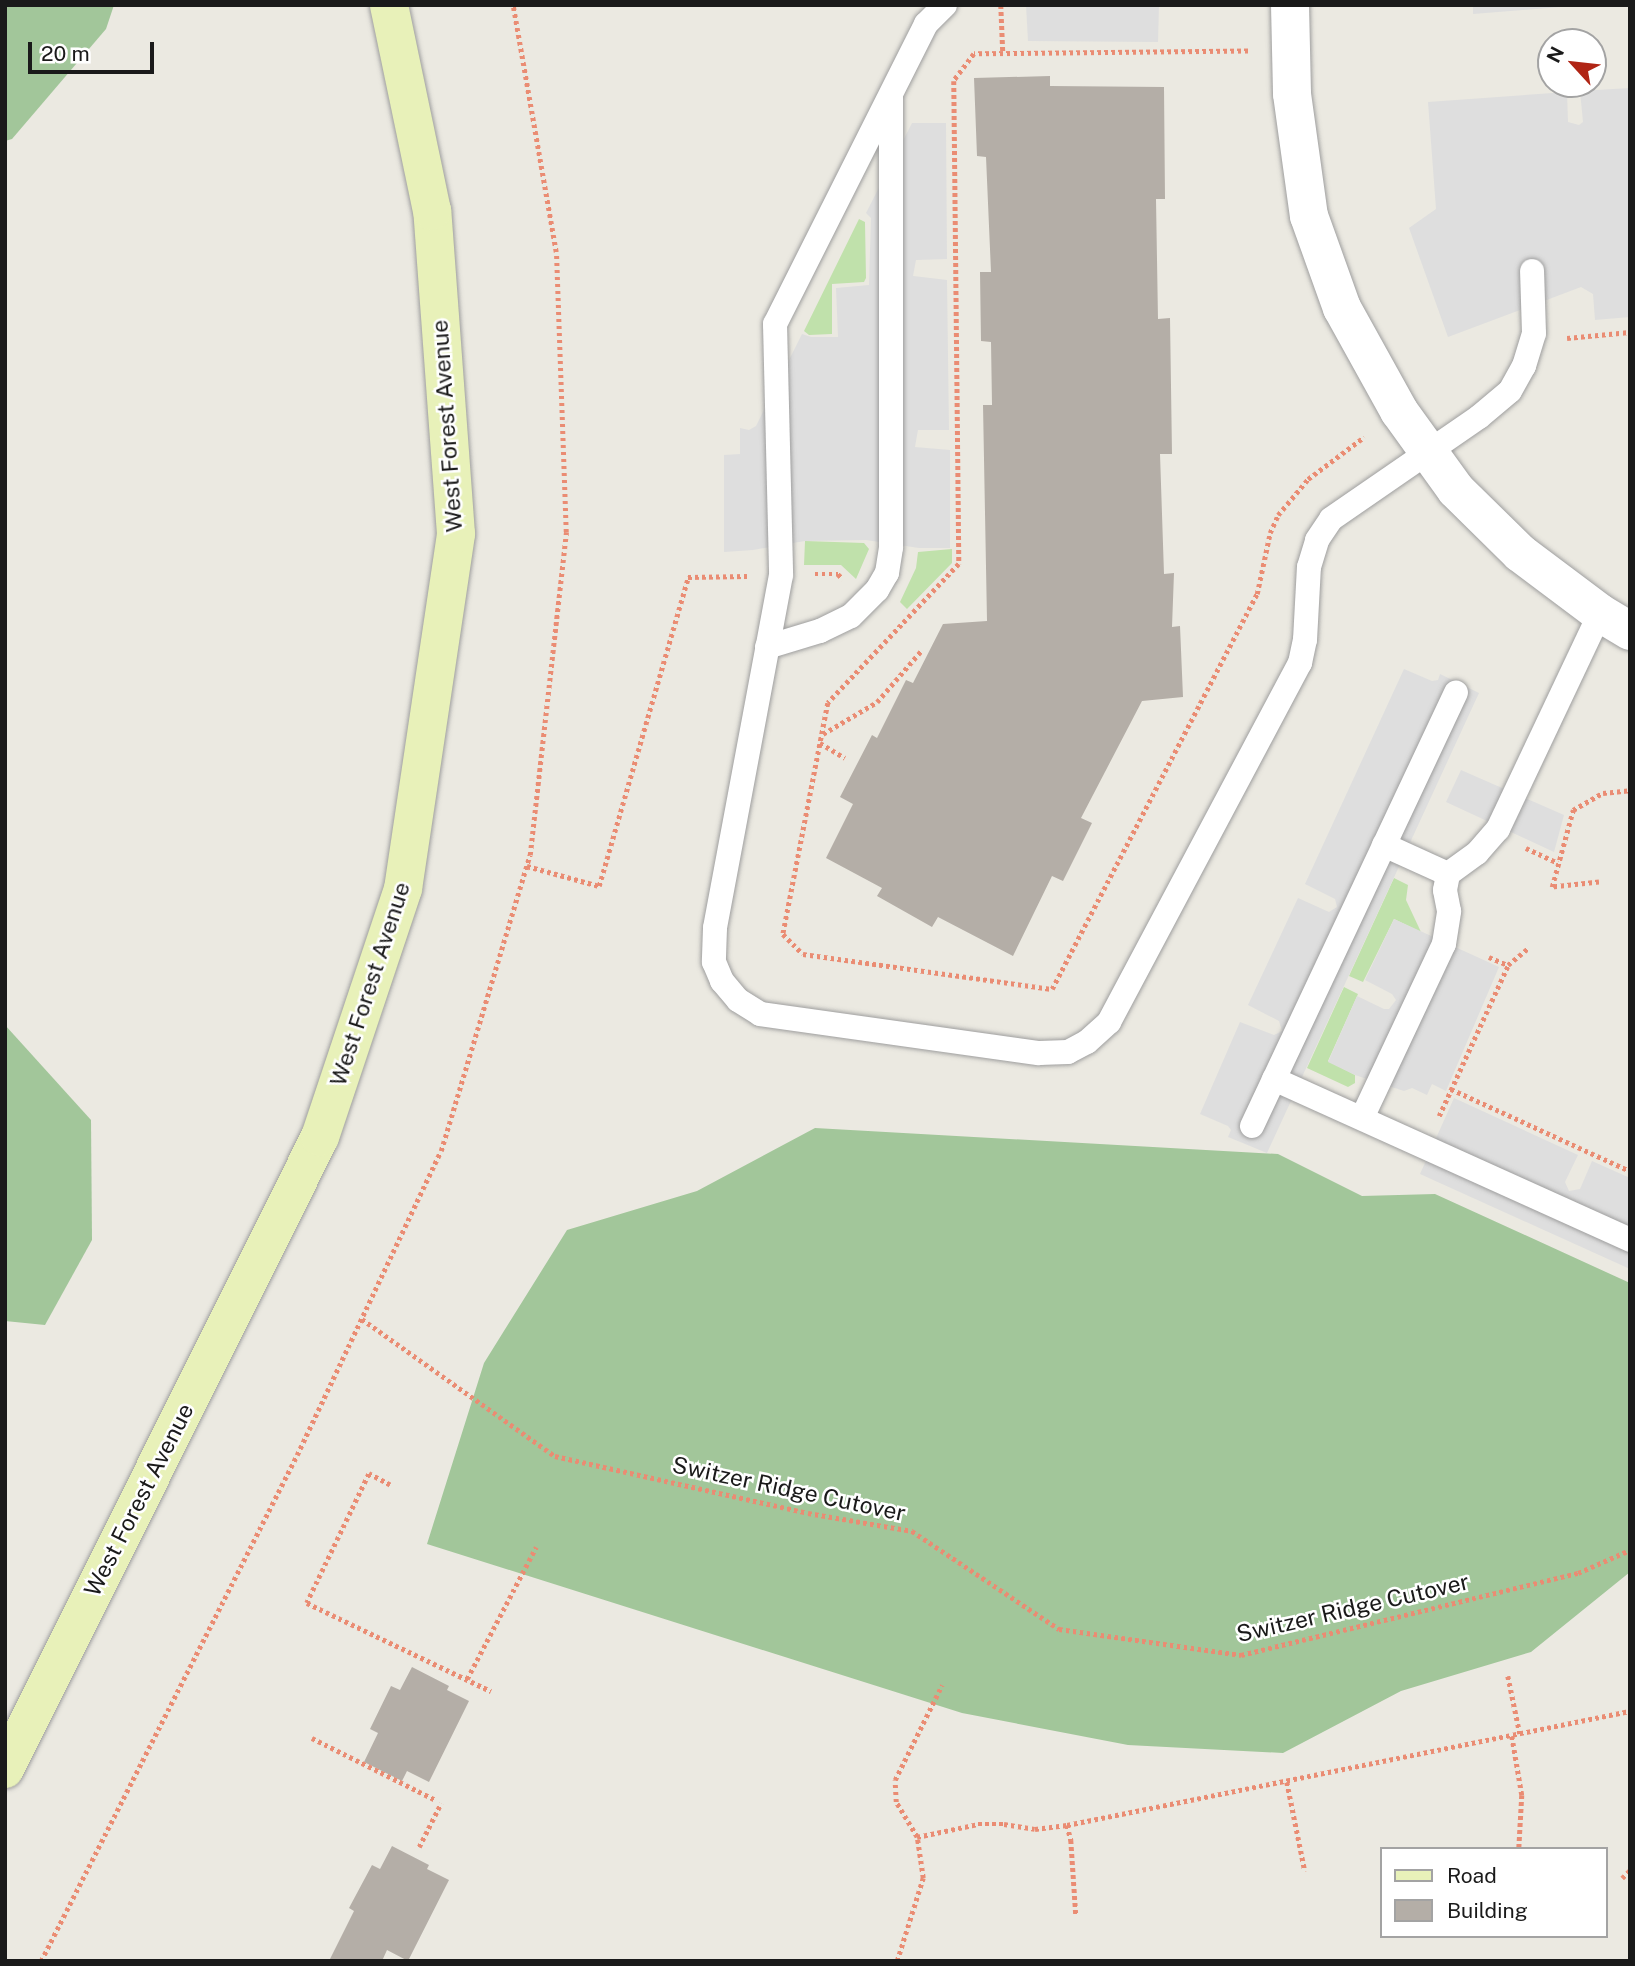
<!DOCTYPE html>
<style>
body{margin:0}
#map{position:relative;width:1635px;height:1966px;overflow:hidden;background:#ebe9e1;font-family:"Public Sans",sans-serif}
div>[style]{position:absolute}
.grass>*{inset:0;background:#c0e1ab}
.forest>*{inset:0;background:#a2c69a}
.parking>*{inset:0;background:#dedede}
.building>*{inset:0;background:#b4aea7}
.path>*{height:4.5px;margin-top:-2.25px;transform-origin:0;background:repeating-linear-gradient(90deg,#ea8c73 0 3.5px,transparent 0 7px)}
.roads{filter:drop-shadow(0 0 2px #9e9e9e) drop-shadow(0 0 2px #9e9e9e)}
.service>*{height:24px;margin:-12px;padding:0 12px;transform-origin:12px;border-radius:12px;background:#fff}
.minor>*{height:38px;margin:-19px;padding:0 19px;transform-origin:19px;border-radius:19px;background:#fff}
.secondary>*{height:38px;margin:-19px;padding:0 19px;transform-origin:19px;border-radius:19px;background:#e8f1b9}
span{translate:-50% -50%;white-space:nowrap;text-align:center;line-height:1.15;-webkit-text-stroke:5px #fff;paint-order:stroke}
.street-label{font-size:23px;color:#1a1a1a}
.frame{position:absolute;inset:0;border:7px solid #1a1a1a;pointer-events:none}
.legend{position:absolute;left:1380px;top:1847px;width:228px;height:91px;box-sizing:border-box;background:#fff;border:2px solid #a3a3a3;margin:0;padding:9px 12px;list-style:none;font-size:21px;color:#1a1a1a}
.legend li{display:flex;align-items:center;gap:14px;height:35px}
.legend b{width:35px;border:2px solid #a3a3a3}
.north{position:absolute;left:1537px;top:28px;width:70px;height:70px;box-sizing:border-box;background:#fff;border:2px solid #a3a3a3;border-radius:50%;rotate:297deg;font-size:19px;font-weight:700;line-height:28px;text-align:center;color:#1a1a1a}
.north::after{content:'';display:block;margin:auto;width:24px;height:32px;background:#b02515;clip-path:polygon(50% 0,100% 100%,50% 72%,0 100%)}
.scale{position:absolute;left:28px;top:42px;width:126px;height:32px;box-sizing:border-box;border:4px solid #1a1a1a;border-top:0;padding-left:9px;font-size:21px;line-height:24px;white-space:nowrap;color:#1a1a1a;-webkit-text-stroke:5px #fff;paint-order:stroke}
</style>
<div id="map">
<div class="grass">
<i style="clip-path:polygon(859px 219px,865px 222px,866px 278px,864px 282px,832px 284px,832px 334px,809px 335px,804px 331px)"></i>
<i style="clip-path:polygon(805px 541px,864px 543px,869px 549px,856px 579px,841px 565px,804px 565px)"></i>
<i style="clip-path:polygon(952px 549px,952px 563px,907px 609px,900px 602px,916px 568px,918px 552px)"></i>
<i style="clip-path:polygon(1394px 878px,1408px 885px,1406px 900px,1421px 932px,1394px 919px,1363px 982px,1349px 976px)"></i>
<i style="clip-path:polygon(1344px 987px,1358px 994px,1328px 1061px,1355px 1075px,1355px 1083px,1348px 1087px,1307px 1068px)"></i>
</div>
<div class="forest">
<i style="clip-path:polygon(5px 5px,114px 5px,106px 29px,12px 139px,5px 141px)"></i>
<i style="clip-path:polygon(5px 1025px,91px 1120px,92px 1240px,45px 1325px,5px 1321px)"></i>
<i style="clip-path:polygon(815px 1128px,1278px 1154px,1362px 1196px,1435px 1194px,1630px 1283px,1630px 1572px,1531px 1652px,1401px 1691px,1283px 1753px,1128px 1745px,962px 1713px,427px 1544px,484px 1363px,567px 1230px,697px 1191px)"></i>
</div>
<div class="parking">
<i style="clip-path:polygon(1026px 5px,1159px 5px,1158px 42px,1028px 41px)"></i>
<i style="clip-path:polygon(1473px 5px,1585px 5px,1473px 14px)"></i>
<i style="clip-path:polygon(1630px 88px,1630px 317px,1595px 320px,1593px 294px,1581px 287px,1448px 337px,1409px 228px,1436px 209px,1428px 102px,1567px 92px,1568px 122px,1579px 125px,1583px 122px,1580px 91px)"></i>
<i style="clip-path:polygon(912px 123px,946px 123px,947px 259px,916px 260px,913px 276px,947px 280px,949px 430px,918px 430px,915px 447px,950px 450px,950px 548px,919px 548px,866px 540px,805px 541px,753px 550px,724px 552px,724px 455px,740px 454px,740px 428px,749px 430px,756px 426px,802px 334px,811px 337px,838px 337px,836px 288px,869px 285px,871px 218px,866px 213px)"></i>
<i style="clip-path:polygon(1404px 669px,1432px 681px,1438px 680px,1440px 674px,1479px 693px,1267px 1153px,1228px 1137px,1231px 1130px,1228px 1126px,1200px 1114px,1240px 1022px,1274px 1035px,1282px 1031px,1279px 1021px,1248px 1005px,1298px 898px,1329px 912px,1337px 907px,1335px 899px,1305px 884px)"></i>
<i style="clip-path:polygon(1461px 770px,1564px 815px,1554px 852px,1446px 802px)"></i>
<i style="clip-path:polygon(1394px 919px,1499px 967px,1446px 1091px,1432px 1084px,1427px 1095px,1412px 1088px,1404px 1091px,1355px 1075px,1328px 1062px,1357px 996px,1384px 1009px,1389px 1009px,1396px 1000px,1392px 994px,1365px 980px)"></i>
<i style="clip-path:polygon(1454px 1098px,1578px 1155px,1565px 1182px,1569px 1191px,1580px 1189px,1592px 1161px,1630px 1178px,1630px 1269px,1420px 1174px)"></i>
</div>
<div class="building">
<i style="clip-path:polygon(1050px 76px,1050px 86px,1164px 87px,1165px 199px,1156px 199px,1158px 319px,1170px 318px,1172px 454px,1160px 454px,1164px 574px,1174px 573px,1172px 627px,1180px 626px,1183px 697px,1142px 701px,1081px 818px,1092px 823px,1063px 881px,1052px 876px,1013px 956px,938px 917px,932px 927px,877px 896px,882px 888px,826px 858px,853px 804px,840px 797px,872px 735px,877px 738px,906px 680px,913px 683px,943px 624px,987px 621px,983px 405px,992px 405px,991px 342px,981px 341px,980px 272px,991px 272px,986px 157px,977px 156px,974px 78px)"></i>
<i style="clip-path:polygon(412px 1667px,449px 1686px,447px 1690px,469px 1701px,429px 1782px,407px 1771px,402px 1781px,364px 1762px,378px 1733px,370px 1729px,391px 1686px,400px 1690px)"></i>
<i style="clip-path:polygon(392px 1846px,429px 1865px,427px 1869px,449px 1880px,408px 1961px,387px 1950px,382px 1961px,329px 1961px,354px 1911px,349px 1908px,372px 1865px,380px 1869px)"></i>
</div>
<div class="path">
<i style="left:1001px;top:5px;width:48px;rotate:87.6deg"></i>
<i style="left:1248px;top:51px;width:274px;rotate:179.4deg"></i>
<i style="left:974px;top:54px;width:34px;rotate:127deg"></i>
<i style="left:954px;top:81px;width:483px;rotate:89.4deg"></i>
<i style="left:959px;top:564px;width:191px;rotate:133.3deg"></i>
<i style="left:828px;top:703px;width:235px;rotate:101deg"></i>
<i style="left:783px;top:934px;width:28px;rotate:45deg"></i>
<i style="left:803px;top:954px;width:251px;rotate:8deg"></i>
<i style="left:1052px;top:989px;width:445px;rotate:-62.6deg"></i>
<i style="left:1257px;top:594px;width:62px;rotate:-78deg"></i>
<i style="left:1270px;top:533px;width:20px;rotate:-66deg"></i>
<i style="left:1278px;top:515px;width:47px;rotate:-50.2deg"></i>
<i style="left:1308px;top:479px;width:70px;rotate:-36.9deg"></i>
<i style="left:1567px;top:338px;width:63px;rotate:-5.4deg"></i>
<i style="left:815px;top:574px;width:23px"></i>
<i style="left:838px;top:574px;width:7px;rotate:45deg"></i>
<i style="left:823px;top:734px;width:63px;rotate:-30.7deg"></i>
<i style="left:877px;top:702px;width:67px;rotate:-49.2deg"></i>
<i style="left:820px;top:743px;width:29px;rotate:31deg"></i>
<i style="left:1526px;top:848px;width:35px;rotate:25deg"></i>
<i style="left:527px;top:866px;width:75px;rotate:15.5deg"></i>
<i style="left:599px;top:886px;width:322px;rotate:-73.9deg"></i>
<i style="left:688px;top:577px;width:59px;rotate:-1deg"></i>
<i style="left:1599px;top:882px;width:47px;rotate:173.9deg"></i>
<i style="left:1552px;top:887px;width:80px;rotate:-74.7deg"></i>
<i style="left:1573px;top:810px;width:34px;rotate:-30deg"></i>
<i style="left:1603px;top:793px;width:27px;rotate:-6deg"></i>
<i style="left:1489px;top:957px;width:21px;rotate:23deg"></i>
<i style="left:1451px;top:1089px;width:197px;rotate:24.6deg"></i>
<i style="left:1439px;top:1116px;width:166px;rotate:-65.4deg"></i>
<i style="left:1508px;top:965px;width:25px;rotate:-40deg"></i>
<i style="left:362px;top:1319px;width:237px;rotate:35.4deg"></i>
<i style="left:555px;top:1456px;width:259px;rotate:12.7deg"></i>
<i style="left:808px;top:1513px;width:106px;rotate:9.8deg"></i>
<i style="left:912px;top:1531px;width:177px;rotate:33.7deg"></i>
<i style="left:1059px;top:1629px;width:184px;rotate:8.1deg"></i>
<i style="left:1241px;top:1655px;width:347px;rotate:-13.7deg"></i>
<i style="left:1578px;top:1573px;width:57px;rotate:-23.9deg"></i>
<i style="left:390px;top:1485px;width:24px;rotate:-152deg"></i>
<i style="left:369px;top:1474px;width:143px;rotate:115.7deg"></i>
<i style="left:307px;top:1603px;width:204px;rotate:25.6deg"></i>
<i style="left:1508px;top:1676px;width:59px;rotate:78.3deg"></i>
<i style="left:467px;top:1679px;width:149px;rotate:-62.4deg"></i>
<i style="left:1512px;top:1736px;width:60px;rotate:80.4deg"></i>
<i style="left:1522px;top:1795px;width:54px;rotate:93.2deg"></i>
<i style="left:312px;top:1738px;width:139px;rotate:26.6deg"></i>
<i style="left:1287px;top:1782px;width:91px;rotate:78.6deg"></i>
<i style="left:1067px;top:1825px;width:16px;rotate:75deg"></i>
<i style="left:1071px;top:1840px;width:76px;rotate:86.2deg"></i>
<i style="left:917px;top:1837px;width:62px;rotate:-12deg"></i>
<i style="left:978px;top:1824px;width:26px"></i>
<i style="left:1004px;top:1824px;width:31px;rotate:9deg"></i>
<i style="left:1035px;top:1829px;width:32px;rotate:-7deg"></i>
<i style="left:1067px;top:1825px;width:574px;rotate:-11.45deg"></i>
<i style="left:419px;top:1847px;width:49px;rotate:-63.4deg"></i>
<i style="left:1622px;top:1878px;width:11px;rotate:-45deg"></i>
<i style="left:41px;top:1961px;width:567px;rotate:-63.16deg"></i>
<i style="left:297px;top:1455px;width:336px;rotate:-64.7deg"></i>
<i style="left:441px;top:1151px;width:309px;rotate:-73.3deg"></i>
<i style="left:530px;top:855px;width:325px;rotate:-83.6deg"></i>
<i style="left:566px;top:532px;width:280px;rotate:-92deg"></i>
<i style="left:556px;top:252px;width:251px;rotate:-99.9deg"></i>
<i style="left:897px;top:1961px;width:87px;rotate:-72.6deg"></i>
<i style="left:923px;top:1878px;width:41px;rotate:-98.3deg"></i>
<i style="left:917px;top:1837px;width:41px;rotate:-121deg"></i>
<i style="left:896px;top:1802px;width:22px;rotate:-93deg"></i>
<i style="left:895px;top:1780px;width:106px;rotate:-63.7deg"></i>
</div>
<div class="roads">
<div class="service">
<i style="left:945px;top:5px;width:27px;rotate:135deg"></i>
<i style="left:926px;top:24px;width:336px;rotate:116.7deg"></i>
<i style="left:775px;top:324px;width:251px;rotate:88.6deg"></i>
<i style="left:781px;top:575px;width:359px;rotate:100.6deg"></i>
<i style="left:715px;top:928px;width:34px;rotate:92deg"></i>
<i style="left:714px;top:962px;width:21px;rotate:67deg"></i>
<i style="left:722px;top:981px;width:25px;rotate:50deg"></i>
<i style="left:738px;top:1000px;width:26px;rotate:32deg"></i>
<i style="left:760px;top:1014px;width:282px;rotate:8deg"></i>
<i style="left:1039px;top:1053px;width:29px;rotate:-2deg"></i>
<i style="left:1068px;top:1052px;width:21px;rotate:-28deg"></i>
<i style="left:1087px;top:1042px;width:30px;rotate:-42deg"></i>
<i style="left:1109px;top:1022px;width:407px;rotate:-62deg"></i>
<i style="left:1300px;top:663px;width:24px;rotate:-78deg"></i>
<i style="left:1305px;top:640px;width:73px;rotate:-86.9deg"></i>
<i style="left:1309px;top:567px;width:28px;rotate:-73deg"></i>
<i style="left:1317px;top:540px;width:25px;rotate:-56deg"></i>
<i style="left:1331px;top:519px;width:180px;rotate:-34.6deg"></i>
<i style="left:1479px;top:417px;width:40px;rotate:-40deg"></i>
<i style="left:1510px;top:391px;width:29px;rotate:-61deg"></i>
<i style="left:1524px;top:366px;width:34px;rotate:-73deg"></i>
<i style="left:1534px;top:333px;width:62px;rotate:-91.8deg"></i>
<i style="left:767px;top:647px;width:55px;rotate:-16.8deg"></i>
<i style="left:820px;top:631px;width:34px;rotate:-26deg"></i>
<i style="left:851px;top:616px;width:37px;rotate:-45deg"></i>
<i style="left:877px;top:590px;width:20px;rotate:-60deg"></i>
<i style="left:887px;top:573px;width:26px;rotate:-81deg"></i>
<i style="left:891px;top:547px;width:450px;rotate:-90deg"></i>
<i style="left:1384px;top:845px;width:70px;rotate:24.4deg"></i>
<i style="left:1274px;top:1079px;width:391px;rotate:24.3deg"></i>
<i style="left:1362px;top:1118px;width:192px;rotate:-64.8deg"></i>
<i style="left:1444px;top:944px;width:33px;rotate:-81deg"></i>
<i style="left:1449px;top:911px;width:21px;rotate:-101deg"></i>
<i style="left:1445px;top:890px;width:16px;rotate:-79deg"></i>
<i style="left:1448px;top:874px;width:36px;rotate:-36deg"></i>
<i style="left:1477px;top:853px;width:32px;rotate:-49deg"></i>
<i style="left:1498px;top:829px;width:239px;rotate:-64.7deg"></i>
<i style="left:1252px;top:1126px;width:479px;rotate:-64.8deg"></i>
</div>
<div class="minor">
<i style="left:1290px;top:5px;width:89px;rotate:88.7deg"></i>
<i style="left:1292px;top:94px;width:123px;rotate:82.1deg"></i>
<i style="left:1309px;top:216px;width:98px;rotate:70.3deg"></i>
<i style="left:1342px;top:308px;width:118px;rotate:61deg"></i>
<i style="left:1399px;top:411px;width:97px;rotate:54.2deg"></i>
<i style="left:1456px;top:490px;width:90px;rotate:44.5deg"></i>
<i style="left:1520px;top:553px;width:100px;rotate:36.9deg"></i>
<i style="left:1600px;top:613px;width:35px;rotate:31deg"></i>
</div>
<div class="secondary">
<i style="left:5px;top:1769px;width:706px;rotate:-63.51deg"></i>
<i style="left:320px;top:1137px;width:262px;rotate:-71.5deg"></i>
<i style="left:403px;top:889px;width:359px;rotate:-81.5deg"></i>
<i style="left:456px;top:534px;width:324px;rotate:-94.2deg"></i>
<i style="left:432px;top:211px;width:210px;rotate:-101.8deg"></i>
</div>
</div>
<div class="street-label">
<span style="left:447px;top:426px;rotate:-94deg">West Forest Avenue</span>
<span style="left:370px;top:984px;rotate:-72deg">West Forest Avenue</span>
<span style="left:789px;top:1489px;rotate:12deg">Switzer Ridge Cutover</span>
<span style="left:139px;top:1500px;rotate:-63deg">West Forest Avenue</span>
<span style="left:1353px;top:1608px;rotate:-13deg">Switzer Ridge Cutover</span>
</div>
<div class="frame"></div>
<ul class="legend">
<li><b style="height:9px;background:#e8f1b9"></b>Road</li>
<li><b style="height:19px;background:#b4aea7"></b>Building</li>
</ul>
<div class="north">N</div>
<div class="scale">20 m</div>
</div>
